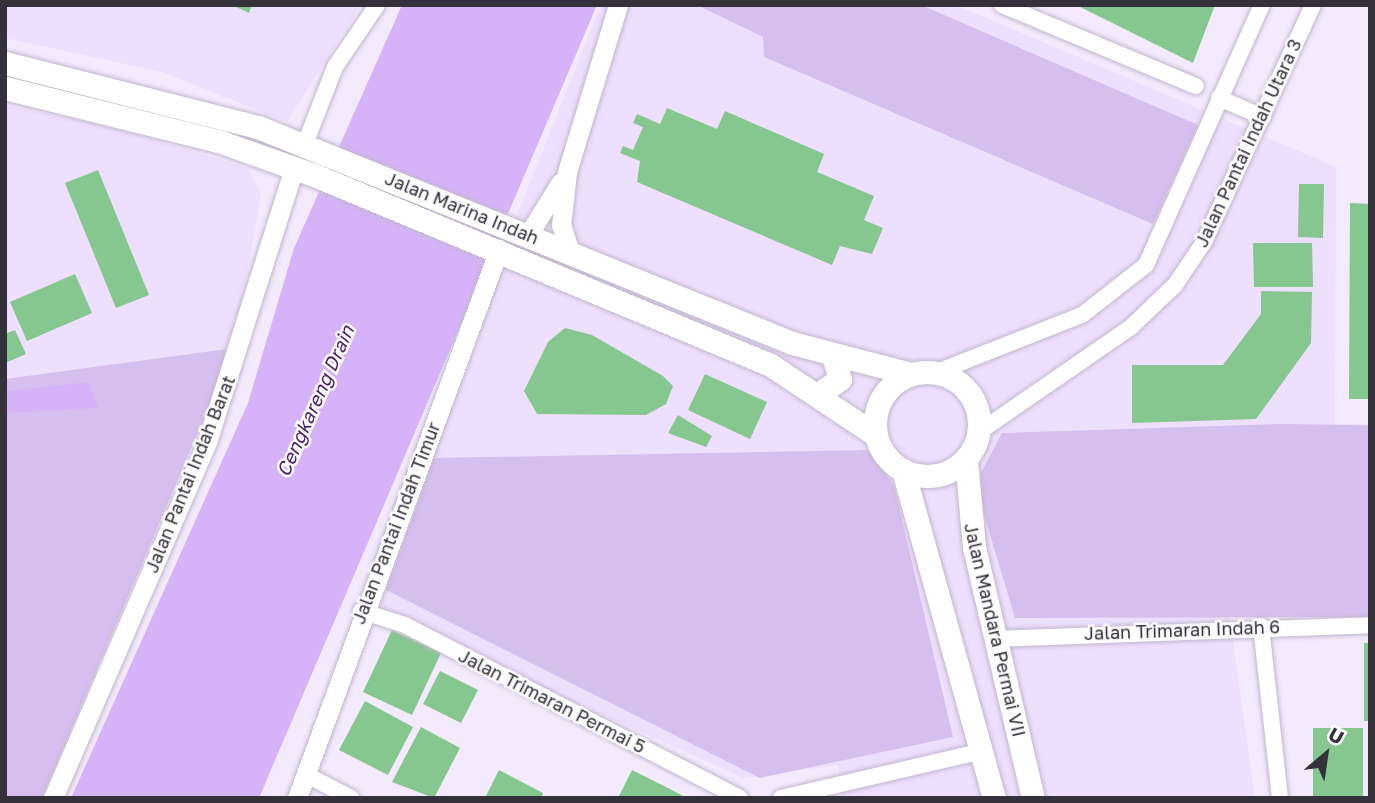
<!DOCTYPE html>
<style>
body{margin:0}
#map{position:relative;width:1375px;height:803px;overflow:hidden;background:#f3eafd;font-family:"Golos Text",sans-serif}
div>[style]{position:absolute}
.built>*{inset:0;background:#eedffe}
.green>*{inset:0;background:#d6beee}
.water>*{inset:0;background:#d6b3f9}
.building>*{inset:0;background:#86c68f}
.roads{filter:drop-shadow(0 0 2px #c1b6cd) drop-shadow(0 0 2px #c1b6cd)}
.minor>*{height:16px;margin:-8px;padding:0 8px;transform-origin:8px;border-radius:8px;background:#fff}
.tertiary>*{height:19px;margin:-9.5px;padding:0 9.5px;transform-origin:9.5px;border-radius:9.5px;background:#fff}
.secondary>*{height:23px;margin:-11.5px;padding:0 11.5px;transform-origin:11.5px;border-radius:11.5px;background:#fff}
.secondary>.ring{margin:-11.5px;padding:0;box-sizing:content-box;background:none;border:23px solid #fff;border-radius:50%}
span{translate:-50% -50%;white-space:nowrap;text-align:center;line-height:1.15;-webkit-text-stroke:5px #fcfcfc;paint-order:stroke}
.street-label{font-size:18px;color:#35313a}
.water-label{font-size:19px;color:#4a1c6b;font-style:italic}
.frame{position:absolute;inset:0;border:7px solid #35313a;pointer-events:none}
.north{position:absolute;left:1291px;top:719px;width:70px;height:70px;-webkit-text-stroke:5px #fcfcfc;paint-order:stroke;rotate:29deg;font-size:19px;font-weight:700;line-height:28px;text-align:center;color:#35313a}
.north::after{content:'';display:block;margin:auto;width:24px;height:32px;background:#35313a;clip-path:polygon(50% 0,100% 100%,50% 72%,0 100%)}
</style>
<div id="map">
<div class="built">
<i style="clip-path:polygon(5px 5px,361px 5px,287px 122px,162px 72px,5px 38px)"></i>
<i style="clip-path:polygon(601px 5px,956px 5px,1336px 167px,1335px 446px,1207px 457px,1255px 798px,842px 798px,838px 765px,743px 778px,361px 605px)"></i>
<i style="clip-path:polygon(5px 105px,110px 127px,248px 168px,261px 195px,234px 348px,5px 379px)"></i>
</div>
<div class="green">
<i style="clip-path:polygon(697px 5px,921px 5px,1198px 125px,1153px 224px,764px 57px,763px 37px)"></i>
<i style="clip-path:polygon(234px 348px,42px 798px,5px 798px,5px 379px)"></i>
<i style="clip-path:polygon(1280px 424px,1370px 425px,1370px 617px,1015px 618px,975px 484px,1002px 433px)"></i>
<i style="clip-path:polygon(868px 450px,894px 486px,953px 737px,760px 778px,386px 590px,434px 458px)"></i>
</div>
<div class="water">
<i style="clip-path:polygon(402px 5px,597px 5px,259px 798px,71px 798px,248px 403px,294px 248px)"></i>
<i style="clip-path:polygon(89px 382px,98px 408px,5px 413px,5px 391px)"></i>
</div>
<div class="building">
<i style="clip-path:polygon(232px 5px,252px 5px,249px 13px)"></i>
<i style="clip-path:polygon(1076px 5px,1215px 5px,1193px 63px)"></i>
<i style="clip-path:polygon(667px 108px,717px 129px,725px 111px,824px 154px,817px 172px,874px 196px,864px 220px,883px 228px,872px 254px,840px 246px,832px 265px,637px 182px,640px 161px,620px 153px,623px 146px,633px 150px,643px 127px,633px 123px,637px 114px,660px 124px)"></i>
<i style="clip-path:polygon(98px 170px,149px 295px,116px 308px,65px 183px)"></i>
<i style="clip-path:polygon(1299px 184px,1324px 184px,1323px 238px,1298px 237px)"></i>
<i style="clip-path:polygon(1350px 203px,1370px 204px,1370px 399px,1349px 399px)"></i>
<i style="clip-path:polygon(1253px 243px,1312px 243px,1313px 287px,1254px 287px)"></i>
<i style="clip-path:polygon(75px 274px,92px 313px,27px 341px,10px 302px)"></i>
<i style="clip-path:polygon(1261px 291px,1312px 292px,1311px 343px,1256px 419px,1132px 423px,1132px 365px,1223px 365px,1261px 314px)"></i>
<i style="clip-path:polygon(565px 328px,592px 335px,663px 376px,673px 386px,666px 404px,646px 415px,537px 414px,524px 391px,548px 342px)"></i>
<i style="clip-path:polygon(15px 330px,26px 354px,5px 363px,5px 334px)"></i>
<i style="clip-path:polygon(705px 374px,767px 402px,750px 439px,688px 410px)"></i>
<i style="clip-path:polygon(678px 415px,712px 436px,706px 447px,668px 433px)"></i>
<i style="clip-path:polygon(392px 630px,441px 653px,412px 715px,363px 692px)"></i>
<i style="clip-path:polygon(1364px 643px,1370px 643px,1370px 721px,1364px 721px)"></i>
<i style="clip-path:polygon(440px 671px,478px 690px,461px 723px,423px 704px)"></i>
<i style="clip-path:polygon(365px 701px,413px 727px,388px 775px,339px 750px)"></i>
<i style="clip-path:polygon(421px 727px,460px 748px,434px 798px,392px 782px)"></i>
<i style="clip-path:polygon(1313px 728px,1363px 728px,1363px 798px,1313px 798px)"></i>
<i style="clip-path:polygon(499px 770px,543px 793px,541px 798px,485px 798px)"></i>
<i style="clip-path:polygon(632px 770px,668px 788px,687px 798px,618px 798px)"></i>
</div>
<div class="roads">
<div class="minor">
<i style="left:1002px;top:5px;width:210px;rotate:22.7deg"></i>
<i style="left:1219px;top:98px;width:48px;rotate:23.4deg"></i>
<i style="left:305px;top:144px;width:83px;rotate:-68.7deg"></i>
<i style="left:335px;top:67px;width:75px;rotate:-55.9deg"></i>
<i style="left:937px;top:372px;width:156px;rotate:-21.5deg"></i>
<i style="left:1082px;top:315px;width:81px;rotate:-38deg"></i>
<i style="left:1146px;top:265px;width:285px;rotate:-66deg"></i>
<i style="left:979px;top:432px;width:185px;rotate:-34.6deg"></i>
<i style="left:1131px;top:327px;width:61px;rotate:-43.7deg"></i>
<i style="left:1175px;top:285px;width:52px;rotate:-56deg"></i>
<i style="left:1204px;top:242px;width:261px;rotate:-65.3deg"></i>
<i style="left:361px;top:611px;width:46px;rotate:17.7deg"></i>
<i style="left:405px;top:625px;width:377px;rotate:27.3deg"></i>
<i style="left:1261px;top:626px;width:173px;rotate:83.7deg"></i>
<i style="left:995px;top:639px;width:375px;rotate:-2.1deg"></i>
<i style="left:307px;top:775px;width:50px;rotate:27.6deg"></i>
<i style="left:781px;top:798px;width:207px;rotate:-13.1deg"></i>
</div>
<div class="tertiary">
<i style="left:528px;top:235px;width:62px;rotate:-58.1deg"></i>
<i style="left:570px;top:252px;width:28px;rotate:-108deg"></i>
<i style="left:561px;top:225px;width:53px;rotate:-83.5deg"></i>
<i style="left:567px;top:172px;width:175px;rotate:-73deg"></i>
<i style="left:53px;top:798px;width:388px;rotate:-66.6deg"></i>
<i style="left:207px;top:442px;width:288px;rotate:-72.4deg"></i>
<i style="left:297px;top:798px;width:585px;rotate:-69.8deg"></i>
</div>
<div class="secondary">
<i style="left:5px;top:63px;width:261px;rotate:14.2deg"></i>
<i style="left:258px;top:127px;width:576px;rotate:22.02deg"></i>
<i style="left:792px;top:343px;width:123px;rotate:14.6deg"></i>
<i style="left:5px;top:88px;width:223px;rotate:14deg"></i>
<i style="left:221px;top:142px;width:99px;rotate:19.5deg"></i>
<i style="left:314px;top:175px;width:493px;rotate:22.6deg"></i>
<i style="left:769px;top:364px;width:128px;rotate:33.6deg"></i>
<i class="ring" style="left:875px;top:372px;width:81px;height:81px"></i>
<i style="left:820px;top:393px;width:24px;rotate:-35deg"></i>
<i style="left:840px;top:379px;width:24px;rotate:-107deg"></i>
<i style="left:966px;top:460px;width:87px;rotate:84.7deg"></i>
<i style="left:974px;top:547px;width:258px;rotate:76.8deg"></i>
<i style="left:903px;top:470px;width:340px;rotate:74.5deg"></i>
</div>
</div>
<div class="street-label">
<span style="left:1248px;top:143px;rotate:-65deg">Jalan Pantai Indah Utara 3</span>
<span style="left:462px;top:208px;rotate:22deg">Jalan Marina Indah</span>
<span style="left:190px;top:474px;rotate:-68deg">Jalan Pantai Indah Barat</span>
<span style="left:396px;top:523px;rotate:-69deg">Jalan Pantai Indah Timur</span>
<span style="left:995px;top:630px;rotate:77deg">Jalan Mandara Permai VII</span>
<span style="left:1182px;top:630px;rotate:-2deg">Jalan Trimaran Indah 6</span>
<span style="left:552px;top:701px;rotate:27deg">Jalan Trimaran Permai 5</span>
</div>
<div class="water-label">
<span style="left:315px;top:401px;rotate:-66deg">Cengkareng Drain</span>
</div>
<div class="frame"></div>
<div class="north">U</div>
</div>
